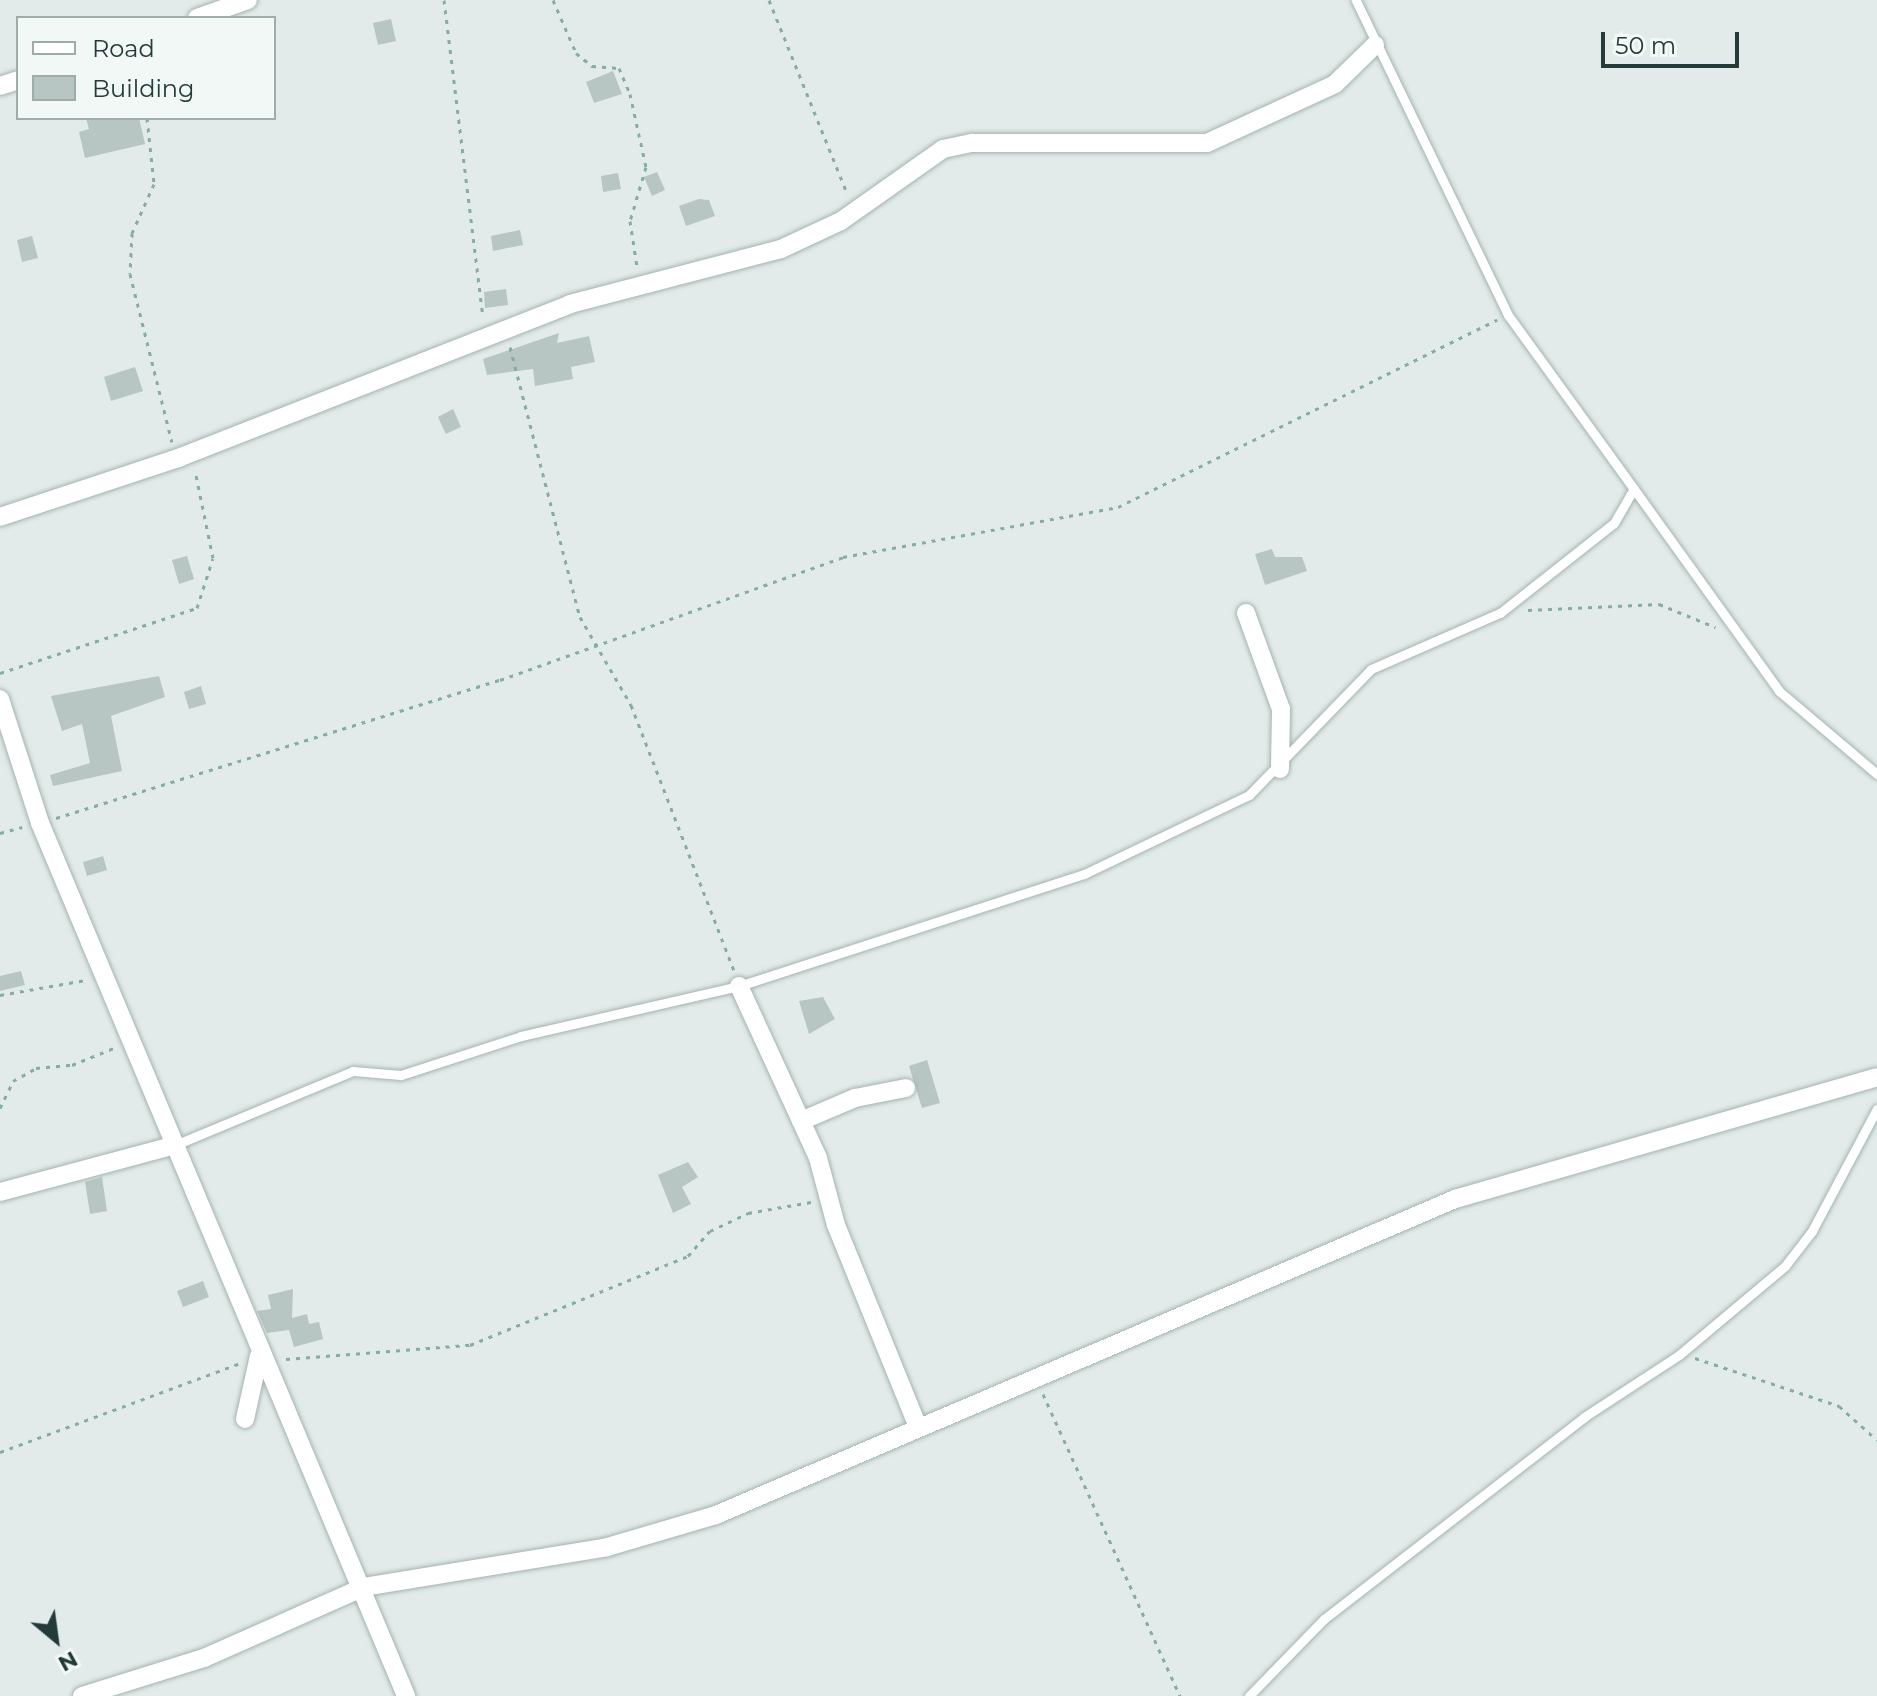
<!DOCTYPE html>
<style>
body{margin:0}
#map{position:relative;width:1877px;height:1696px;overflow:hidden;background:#e2ebe9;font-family:Montserrat,sans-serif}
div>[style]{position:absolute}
.building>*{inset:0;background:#b7c6c2}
.path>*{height:3px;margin-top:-1.5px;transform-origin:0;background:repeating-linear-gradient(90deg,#84ada8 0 4px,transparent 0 10px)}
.roads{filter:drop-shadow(0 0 2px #a5b3b1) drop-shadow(0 0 2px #a5b3b1)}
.lane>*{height:9px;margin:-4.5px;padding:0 4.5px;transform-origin:4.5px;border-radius:4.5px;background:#fff}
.street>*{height:18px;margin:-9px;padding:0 9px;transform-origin:9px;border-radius:9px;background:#fff}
span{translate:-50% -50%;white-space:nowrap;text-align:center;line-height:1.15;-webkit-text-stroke:8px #f2f8f6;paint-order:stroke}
.legend{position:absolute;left:16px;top:16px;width:260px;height:104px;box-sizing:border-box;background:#f2f8f6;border:2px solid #9facaa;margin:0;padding:10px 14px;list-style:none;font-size:24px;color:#233b39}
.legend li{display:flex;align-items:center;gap:16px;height:40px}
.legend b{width:40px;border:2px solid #9facaa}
.north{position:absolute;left:16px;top:1600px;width:80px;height:80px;-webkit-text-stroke:6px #f2f8f6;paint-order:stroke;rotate:151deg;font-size:22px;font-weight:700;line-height:32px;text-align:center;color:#233b39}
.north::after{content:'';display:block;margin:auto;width:28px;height:36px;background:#233b39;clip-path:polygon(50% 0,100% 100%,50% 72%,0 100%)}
.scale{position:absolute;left:1601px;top:32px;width:138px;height:36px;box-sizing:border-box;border:4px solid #233b39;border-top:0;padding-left:10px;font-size:24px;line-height:28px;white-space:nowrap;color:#233b39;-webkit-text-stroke:6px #f2f8f6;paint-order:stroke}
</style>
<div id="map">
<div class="building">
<i style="clip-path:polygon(391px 19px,396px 41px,378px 45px,373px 23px)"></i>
<i style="clip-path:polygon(613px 71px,622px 94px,594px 103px,586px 82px)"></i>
<i style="clip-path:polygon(86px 118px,139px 118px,145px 144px,85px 158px,79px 132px,89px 129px)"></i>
<i style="clip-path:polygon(657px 172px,665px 190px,652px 196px,644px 177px)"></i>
<i style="clip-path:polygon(618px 173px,621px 189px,603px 192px,601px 176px)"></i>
<i style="clip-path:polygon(699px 199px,709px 200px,715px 216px,686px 226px,679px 206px)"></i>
<i style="clip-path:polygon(520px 230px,523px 245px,493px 251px,491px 236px)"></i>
<i style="clip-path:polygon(32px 236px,38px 258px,22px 262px,17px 240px)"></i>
<i style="clip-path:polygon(506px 289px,508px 305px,485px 308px,484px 292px)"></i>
<i style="clip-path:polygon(559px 333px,557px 343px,589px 336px,595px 362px,571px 367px,573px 379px,535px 386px,533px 369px,487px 375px,483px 359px)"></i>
<i style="clip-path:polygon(135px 367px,143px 391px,111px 401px,104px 377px)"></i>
<i style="clip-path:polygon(453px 409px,461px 427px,446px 434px,438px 417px)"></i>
<i style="clip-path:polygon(1272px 549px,1275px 557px,1302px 557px,1307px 571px,1265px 585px,1255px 554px)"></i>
<i style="clip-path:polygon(187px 556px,194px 579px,179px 584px,172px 560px)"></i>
<i style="clip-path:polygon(159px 676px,165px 697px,111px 716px,122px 771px,53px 786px,50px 775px,90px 763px,82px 724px,62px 731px,51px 696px)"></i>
<i style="clip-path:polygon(201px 686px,206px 704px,189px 709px,184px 692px)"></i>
<i style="clip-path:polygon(103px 856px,107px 870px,87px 876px,83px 862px)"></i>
<i style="clip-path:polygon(21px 971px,25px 985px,0 991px,0 976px)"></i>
<i style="clip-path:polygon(823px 997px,835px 1019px,809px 1034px,799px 1001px)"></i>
<i style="clip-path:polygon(927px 1060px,940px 1103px,922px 1108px,909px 1066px)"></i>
<i style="clip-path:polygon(688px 1162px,698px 1177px,682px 1187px,691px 1204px,673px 1213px,658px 1175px)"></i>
<i style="clip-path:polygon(102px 1177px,107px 1211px,90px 1214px,85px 1182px)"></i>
<i style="clip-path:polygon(203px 1281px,209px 1297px,183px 1307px,177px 1291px)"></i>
<i style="clip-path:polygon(293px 1289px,292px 1318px,307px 1314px,309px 1324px,319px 1322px,323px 1339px,294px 1347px,289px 1330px,267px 1333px,257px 1311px,271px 1309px,268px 1295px)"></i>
</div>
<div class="path">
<i style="left:444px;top:0;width:319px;rotate:83deg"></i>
<i style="left:553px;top:0;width:58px;rotate:66.5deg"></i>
<i style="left:576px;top:53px;width:21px;rotate:39deg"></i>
<i style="left:592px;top:66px;width:27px;rotate:4deg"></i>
<i style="left:619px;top:68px;width:28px;rotate:67deg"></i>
<i style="left:630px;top:94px;width:75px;rotate:77.6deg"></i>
<i style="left:646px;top:167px;width:56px;rotate:106.5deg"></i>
<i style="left:630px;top:221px;width:47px;rotate:81.3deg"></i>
<i style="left:769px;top:0;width:208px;rotate:68deg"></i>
<i style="left:147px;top:118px;width:66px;rotate:83.9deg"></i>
<i style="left:154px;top:184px;width:54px;rotate:114.2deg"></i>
<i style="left:132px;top:233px;width:41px;rotate:92.8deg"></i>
<i style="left:130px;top:274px;width:173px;rotate:76deg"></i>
<i style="left:510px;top:347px;width:279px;rotate:75.5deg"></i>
<i style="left:580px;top:617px;width:102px;rotate:59.9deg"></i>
<i style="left:631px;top:705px;width:285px;rotate:68.8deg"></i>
<i style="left:1528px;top:610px;width:131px;rotate:-2.6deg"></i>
<i style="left:1659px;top:604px;width:61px;rotate:22.3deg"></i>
<i style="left:0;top:673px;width:207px;rotate:-18.3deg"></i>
<i style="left:197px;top:608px;width:52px;rotate:-72.3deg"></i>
<i style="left:213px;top:558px;width:90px;rotate:-101.6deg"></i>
<i style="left:56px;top:818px;width:465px;rotate:-17.3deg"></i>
<i style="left:500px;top:680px;width:364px;rotate:-19.7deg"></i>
<i style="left:843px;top:557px;width:280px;rotate:-10.3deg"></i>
<i style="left:1118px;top:507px;width:423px;rotate:-26.3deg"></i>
<i style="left:0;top:833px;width:23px;rotate:-15deg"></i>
<i style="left:0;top:995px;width:87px;rotate:-9.9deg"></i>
<i style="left:0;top:1108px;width:30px;rotate:-64deg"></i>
<i style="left:13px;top:1081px;width:26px;rotate:-29deg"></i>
<i style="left:36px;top:1068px;width:36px;rotate:-5deg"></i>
<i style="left:72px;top:1065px;width:48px;rotate:-22.2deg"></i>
<i style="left:1695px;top:1358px;width:152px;rotate:18.4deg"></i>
<i style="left:1839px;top:1406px;width:51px;rotate:41.8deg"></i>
<i style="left:286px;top:1359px;width:185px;rotate:-4.4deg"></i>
<i style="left:470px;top:1345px;width:235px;rotate:-22.2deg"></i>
<i style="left:688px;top:1256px;width:33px;rotate:-49deg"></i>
<i style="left:710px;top:1231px;width:42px;rotate:-25.3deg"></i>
<i style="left:748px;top:1213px;width:64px;rotate:-9.9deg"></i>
<i style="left:1043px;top:1394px;width:332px;rotate:65.6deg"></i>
<i style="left:0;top:1452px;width:256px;rotate:-20.3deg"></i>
</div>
<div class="roads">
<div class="lane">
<i style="left:1634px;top:489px;width:249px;rotate:54.3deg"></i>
<i style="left:1779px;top:691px;width:128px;rotate:40.3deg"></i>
<i style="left:175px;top:1145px;width:193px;rotate:-22.6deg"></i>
<i style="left:353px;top:1071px;width:48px;rotate:4.8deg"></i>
<i style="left:401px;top:1075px;width:126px;rotate:-18deg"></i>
<i style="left:521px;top:1036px;width:224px;rotate:-12.9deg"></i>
<i style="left:739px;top:986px;width:363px;rotate:-18deg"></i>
<i style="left:1084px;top:874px;width:183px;rotate:-25.6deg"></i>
<i style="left:1249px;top:795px;width:175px;rotate:-45.9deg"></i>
<i style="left:1371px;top:669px;width:141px;rotate:-23.5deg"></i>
<i style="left:1500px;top:613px;width:145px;rotate:-38.3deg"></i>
<i style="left:1614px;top:523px;width:39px;rotate:-60deg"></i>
<i style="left:1634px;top:489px;width:215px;rotate:-125.9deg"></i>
<i style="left:1508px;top:315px;width:350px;rotate:-115.8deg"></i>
<i style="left:1249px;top:1696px;width:107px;rotate:-45.8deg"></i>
<i style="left:1324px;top:1619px;width:329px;rotate:-37.8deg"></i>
<i style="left:1584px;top:1417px;width:113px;rotate:-33.1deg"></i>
<i style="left:1679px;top:1355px;width:138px;rotate:-40deg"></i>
<i style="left:1785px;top:1266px;width:44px;rotate:-52.4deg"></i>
<i style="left:1812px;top:1231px;width:138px;rotate:-62deg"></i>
</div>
<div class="street">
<i style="left:197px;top:18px;width:54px;rotate:-19.4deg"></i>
<i style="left:0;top:86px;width:19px;rotate:-18deg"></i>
<i style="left:0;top:517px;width:188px;rotate:-18.3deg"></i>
<i style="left:178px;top:458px;width:421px;rotate:-21.4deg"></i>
<i style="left:570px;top:304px;width:218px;rotate:-14.6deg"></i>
<i style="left:781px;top:249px;width:66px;rotate:-25deg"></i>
<i style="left:841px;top:221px;width:125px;rotate:-35.2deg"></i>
<i style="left:943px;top:149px;width:30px;rotate:-12deg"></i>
<i style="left:972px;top:143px;width:235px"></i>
<i style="left:1207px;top:143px;width:141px;rotate:-24.7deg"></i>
<i style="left:1335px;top:84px;width:56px;rotate:-44.3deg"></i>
<i style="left:1246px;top:613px;width:102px;rotate:70deg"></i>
<i style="left:1281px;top:709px;width:60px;rotate:91deg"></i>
<i style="left:0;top:699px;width:130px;rotate:72.1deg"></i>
<i style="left:40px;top:823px;width:947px;rotate:67.25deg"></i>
<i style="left:739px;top:986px;width:189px;rotate:65.3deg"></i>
<i style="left:818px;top:1158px;width:69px;rotate:75deg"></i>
<i style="left:836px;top:1225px;width:215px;rotate:67.9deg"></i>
<i style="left:801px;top:1121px;width:59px;rotate:-23.1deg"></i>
<i style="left:855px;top:1098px;width:52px;rotate:-11.1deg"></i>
<i style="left:0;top:1192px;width:181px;rotate:-15deg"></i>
<i style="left:245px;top:1419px;width:65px;rotate:-77.5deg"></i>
<i style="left:82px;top:1696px;width:128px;rotate:-17.3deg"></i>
<i style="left:204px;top:1658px;width:175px;rotate:-23.9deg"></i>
<i style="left:364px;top:1587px;width:246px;rotate:-9.3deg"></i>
<i style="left:607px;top:1547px;width:114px;rotate:-16.4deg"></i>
<i style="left:716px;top:1515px;width:804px;rotate:-23.15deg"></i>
<i style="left:1455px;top:1199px;width:439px;rotate:-16.1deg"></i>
</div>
</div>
<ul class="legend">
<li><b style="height:10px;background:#fff"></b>Road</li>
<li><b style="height:22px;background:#b7c6c2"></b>Building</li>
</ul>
<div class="north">N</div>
<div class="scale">50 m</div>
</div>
